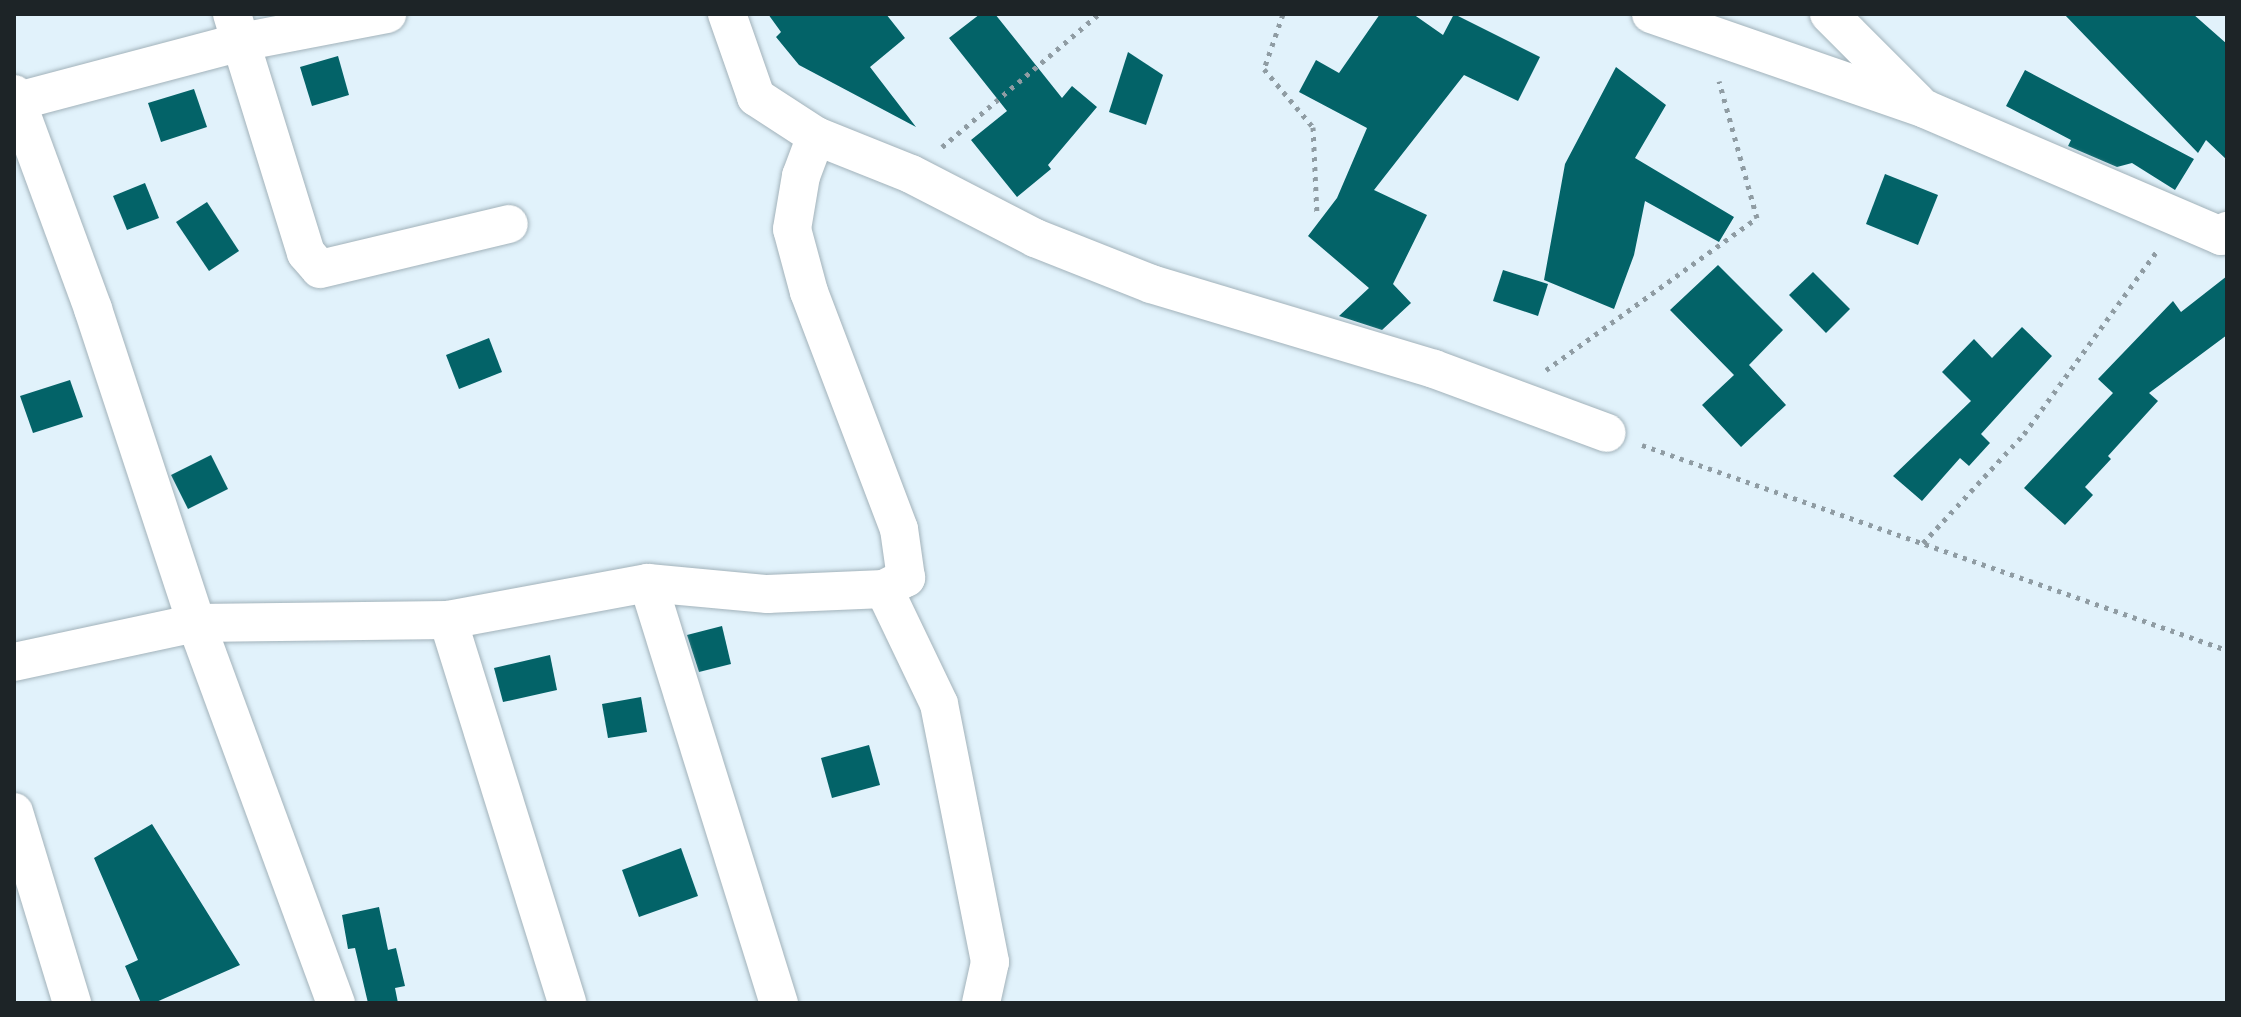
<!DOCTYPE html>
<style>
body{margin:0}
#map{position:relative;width:2241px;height:1017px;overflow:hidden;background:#e1f2fb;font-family:"Fira Sans",sans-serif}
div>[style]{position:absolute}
.building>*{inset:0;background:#036368}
.path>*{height:5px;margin-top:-2.5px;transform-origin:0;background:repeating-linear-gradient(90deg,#8f9ca3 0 4px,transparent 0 10px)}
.roads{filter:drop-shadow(0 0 2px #a2b2ba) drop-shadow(0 0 2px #a2b2ba)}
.street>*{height:38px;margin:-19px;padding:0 19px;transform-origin:19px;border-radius:19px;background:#fff}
span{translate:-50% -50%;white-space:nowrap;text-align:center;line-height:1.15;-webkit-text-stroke:8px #fff;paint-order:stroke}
.frame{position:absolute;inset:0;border:16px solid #1d2427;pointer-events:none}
</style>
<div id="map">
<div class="building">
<i style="clip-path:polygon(768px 14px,886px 14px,905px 38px,870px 67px,916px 127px,799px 65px,776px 37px,781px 32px)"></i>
<i style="clip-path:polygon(980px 14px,995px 14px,1062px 98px,1072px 86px,1097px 107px,1048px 165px,1051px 169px,1017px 197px,971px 140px,1007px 111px,949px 38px)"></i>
<i style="clip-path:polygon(1380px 14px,1413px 14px,1443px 35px,1454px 14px,1540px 57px,1518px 101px,1464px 75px,1374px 190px,1427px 215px,1393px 284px,1411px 303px,1382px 330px,1339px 316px,1369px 288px,1308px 236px,1337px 198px,1367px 128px,1299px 92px,1316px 60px,1339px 73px)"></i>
<i style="clip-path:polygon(2064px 14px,2193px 14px,2227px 44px,2227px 160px,2206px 140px,2198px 153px)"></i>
<i style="clip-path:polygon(1128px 52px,1163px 75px,1146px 125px,1109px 112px)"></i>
<i style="clip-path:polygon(338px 56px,349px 95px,312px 106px,300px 67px)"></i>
<i style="clip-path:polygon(1616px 67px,1666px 105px,1635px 158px,1734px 217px,1719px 242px,1645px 201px,1634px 255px,1614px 309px,1544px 280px,1565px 164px)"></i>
<i style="clip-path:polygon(2025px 70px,2194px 159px,2175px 190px,2132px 163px,2117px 167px,2068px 146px,2071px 140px,2006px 106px)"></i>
<i style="clip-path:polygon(194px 89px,207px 127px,161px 142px,148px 103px)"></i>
<i style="clip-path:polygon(1885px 174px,1938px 195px,1918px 245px,1866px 224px)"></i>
<i style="clip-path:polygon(145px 183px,159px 218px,127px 230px,113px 196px)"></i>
<i style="clip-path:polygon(207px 202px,239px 251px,209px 271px,176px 222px)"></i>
<i style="clip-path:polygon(1718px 265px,1783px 330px,1749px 365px,1786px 405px,1741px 447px,1702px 405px,1734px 375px,1670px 310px)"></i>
<i style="clip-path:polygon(1503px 270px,1548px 284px,1538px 316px,1493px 301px)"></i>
<i style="clip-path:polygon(1813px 272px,1850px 309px,1826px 333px,1789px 295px)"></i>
<i style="clip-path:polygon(2227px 276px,2227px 335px,2149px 393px,2158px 401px,2108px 456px,2111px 459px,2085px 487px,2093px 495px,2065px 525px,2024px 488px,2113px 393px,2098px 379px,2173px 301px,2181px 312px)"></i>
<i style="clip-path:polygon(2022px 327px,2052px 356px,1981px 434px,1990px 443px,1969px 466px,1960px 458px,1922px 501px,1893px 476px,1971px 401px,1942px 372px,1974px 339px,1992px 358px)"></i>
<i style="clip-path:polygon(489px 338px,502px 372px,459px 389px,446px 355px)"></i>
<i style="clip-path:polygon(70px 380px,83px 417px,33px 433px,20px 396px)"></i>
<i style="clip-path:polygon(211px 455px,228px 489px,188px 509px,171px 475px)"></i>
<i style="clip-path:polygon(722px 626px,731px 664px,699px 672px,687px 635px)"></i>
<i style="clip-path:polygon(550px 655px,557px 690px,503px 702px,494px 668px)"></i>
<i style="clip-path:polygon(641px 697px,647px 732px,608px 738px,602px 704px)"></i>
<i style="clip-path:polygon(869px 745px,880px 785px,832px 798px,821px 758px)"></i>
<i style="clip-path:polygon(152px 824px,240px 965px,154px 1003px,141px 1003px,125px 966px,138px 960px,94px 858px)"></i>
<i style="clip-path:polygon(681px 848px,698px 896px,639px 917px,622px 870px)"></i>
<i style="clip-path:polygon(379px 907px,388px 950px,396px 948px,405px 986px,395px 988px,398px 1003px,368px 1003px,355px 948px,348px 949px,342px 915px)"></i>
</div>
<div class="path">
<i style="left:1283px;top:14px;width:58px;rotate:109.1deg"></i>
<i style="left:1264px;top:69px;width:76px;rotate:49.8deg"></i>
<i style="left:1313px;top:127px;width:88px;rotate:87.4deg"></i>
<i style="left:942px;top:147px;width:206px;rotate:-40.3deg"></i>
<i style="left:1546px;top:370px;width:260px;rotate:-35.8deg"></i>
<i style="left:1757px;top:218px;width:142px;rotate:-105.5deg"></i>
<i style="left:1642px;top:445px;width:620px;rotate:19.31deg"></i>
<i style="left:1923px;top:543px;width:149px;rotate:-47.2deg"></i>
<i style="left:2024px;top:434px;width:226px;rotate:-54deg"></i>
</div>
<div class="roads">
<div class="street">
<i style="left:232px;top:14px;width:250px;rotate:72.8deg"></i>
<i style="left:306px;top:253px;width:21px;rotate:49deg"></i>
<i style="left:320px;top:269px;width:194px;rotate:-13.4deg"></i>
<i style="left:727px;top:14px;width:88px;rotate:70.7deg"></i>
<i style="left:756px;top:97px;width:72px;rotate:33deg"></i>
<i style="left:816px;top:136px;width:102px;rotate:21.8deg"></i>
<i style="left:911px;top:174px;width:140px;rotate:27.3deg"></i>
<i style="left:1035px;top:238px;width:125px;rotate:21.6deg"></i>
<i style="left:1151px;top:284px;width:295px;rotate:16.7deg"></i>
<i style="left:1434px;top:369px;width:184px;rotate:20.3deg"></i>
<i style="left:1651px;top:14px;width:290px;rotate:19.1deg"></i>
<i style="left:1925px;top:109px;width:322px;rotate:23.2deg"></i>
<i style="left:2221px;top:236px;width:8px;rotate:-40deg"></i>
<i style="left:1829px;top:14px;width:124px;rotate:45deg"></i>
<i style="left:14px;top:94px;width:229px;rotate:69.8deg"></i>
<i style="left:93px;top:309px;width:330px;rotate:71.8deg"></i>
<i style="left:196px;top:623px;width:405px;rotate:69.8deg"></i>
<i style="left:14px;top:102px;width:235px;rotate:-14.8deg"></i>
<i style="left:241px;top:42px;width:149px;rotate:-10.9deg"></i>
<i style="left:648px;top:583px;width:440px;rotate:72.7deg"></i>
<i style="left:884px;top:589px;width:127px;rotate:64.4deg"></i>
<i style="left:939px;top:704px;width:263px;rotate:78.8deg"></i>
<i style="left:990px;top:962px;width:42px;rotate:102.4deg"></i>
<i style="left:448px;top:620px;width:401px;rotate:72.7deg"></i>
<i style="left:14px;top:662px;width:186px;rotate:-12.1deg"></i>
<i style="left:196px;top:623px;width:252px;rotate:-0.7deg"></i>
<i style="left:448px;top:620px;width:203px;rotate:-10.5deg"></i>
<i style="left:648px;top:583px;width:120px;rotate:5.3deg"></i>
<i style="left:767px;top:594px;width:117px;rotate:-2.4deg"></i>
<i style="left:884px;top:589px;width:25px;rotate:-27deg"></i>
<i style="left:906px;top:578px;width:49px;rotate:-98.1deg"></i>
<i style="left:899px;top:529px;width:254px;rotate:-110.8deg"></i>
<i style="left:809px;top:292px;width:65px;rotate:-105.1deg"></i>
<i style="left:792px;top:229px;width:54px;rotate:-80.4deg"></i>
<i style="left:801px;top:176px;width:43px;rotate:-69.4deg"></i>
<i style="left:14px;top:812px;width:200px;rotate:73.1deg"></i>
</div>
</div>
<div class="frame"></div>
</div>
